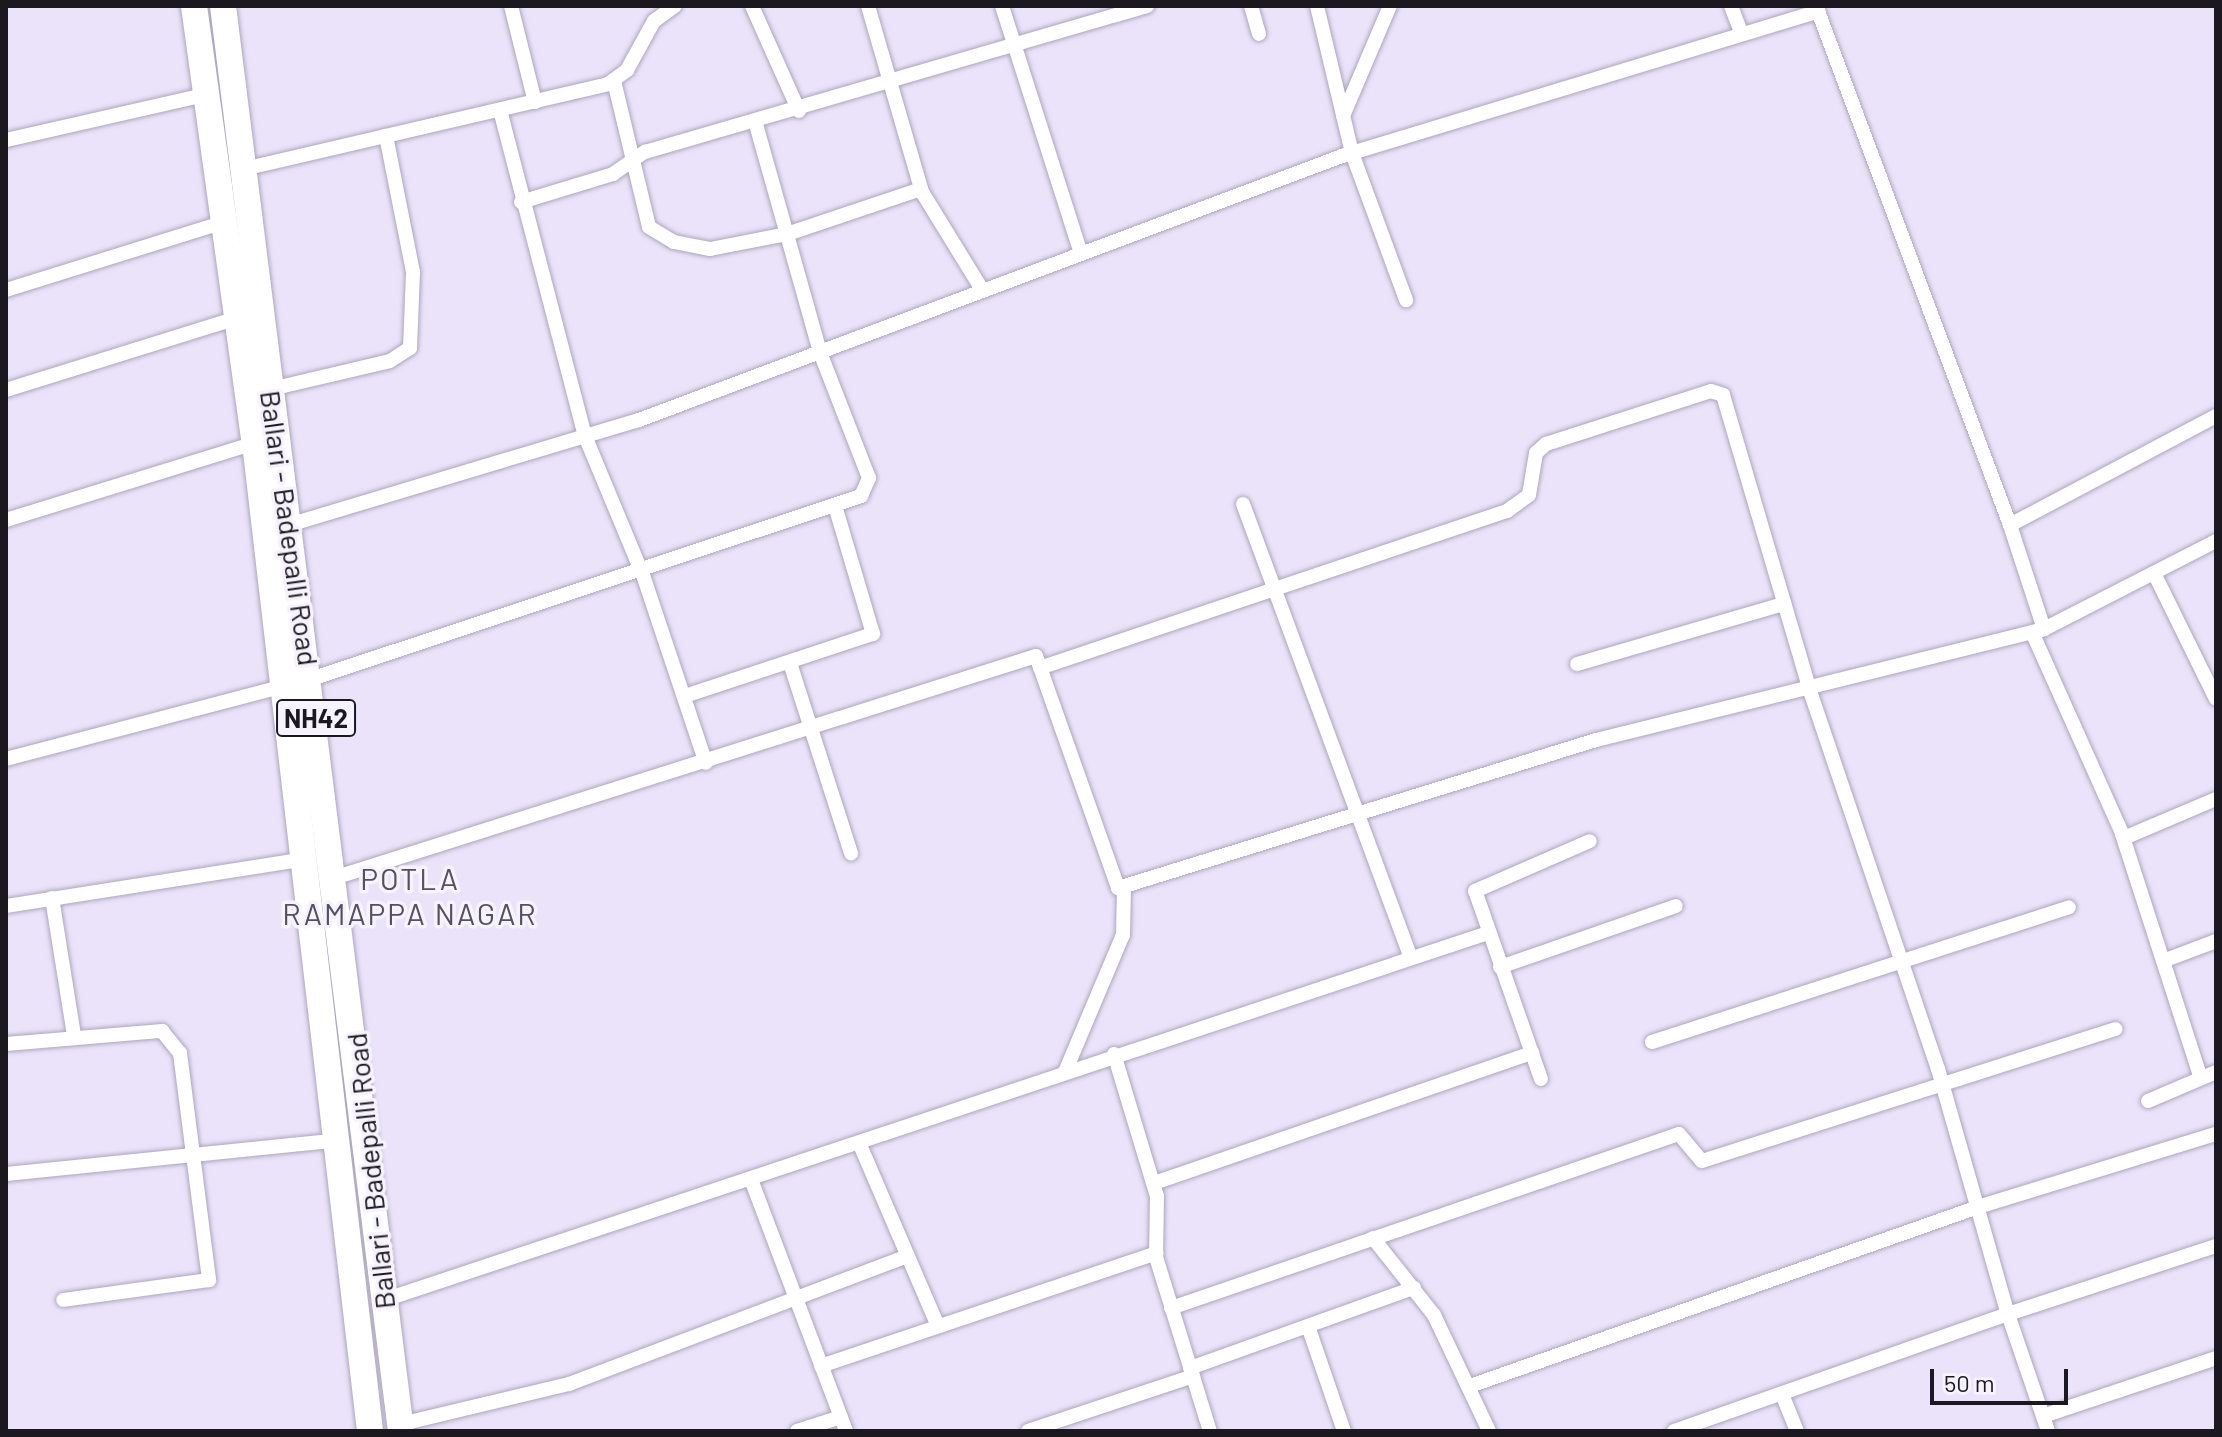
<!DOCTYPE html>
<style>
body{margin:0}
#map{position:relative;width:2222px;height:1437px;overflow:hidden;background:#eae3fa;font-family:Barlow,sans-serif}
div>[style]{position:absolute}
.roads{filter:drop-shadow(0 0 2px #ada6bc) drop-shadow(0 0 2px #ada6bc)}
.street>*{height:14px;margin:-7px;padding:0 7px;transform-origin:7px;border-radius:7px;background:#fff}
.highway>*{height:26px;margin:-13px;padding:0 13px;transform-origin:13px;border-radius:13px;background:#fff}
span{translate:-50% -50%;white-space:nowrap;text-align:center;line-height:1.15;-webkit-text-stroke:7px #f6f3fc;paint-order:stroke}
.shield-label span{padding:2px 6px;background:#f6f3fc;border:2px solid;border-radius:6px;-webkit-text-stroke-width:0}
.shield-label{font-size:26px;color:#1b1820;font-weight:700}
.street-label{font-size:28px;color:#1b1820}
.neighbourhood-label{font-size:30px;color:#554f63;letter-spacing:2px}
.frame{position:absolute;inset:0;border:8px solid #1b1820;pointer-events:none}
.scale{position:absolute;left:1930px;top:1369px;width:138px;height:36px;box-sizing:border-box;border:4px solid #1b1820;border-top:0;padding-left:10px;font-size:24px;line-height:28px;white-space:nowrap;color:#1b1820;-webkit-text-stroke:6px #f6f3fc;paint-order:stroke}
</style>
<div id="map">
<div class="roads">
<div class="street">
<i style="left:511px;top:6px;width:99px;rotate:76deg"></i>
<i style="left:752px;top:6px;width:115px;rotate:65.9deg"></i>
<i style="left:868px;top:6px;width:194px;rotate:73.8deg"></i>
<i style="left:922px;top:192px;width:116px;rotate:58.4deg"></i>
<i style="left:1002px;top:6px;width:260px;rotate:72.3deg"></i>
<i style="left:1251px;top:6px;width:29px;rotate:74deg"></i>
<i style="left:1317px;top:6px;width:151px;rotate:76.6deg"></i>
<i style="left:1352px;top:153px;width:157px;rotate:69.8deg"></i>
<i style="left:1731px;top:6px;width:30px;rotate:69deg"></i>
<i style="left:614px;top:81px;width:150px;rotate:76.5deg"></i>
<i style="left:649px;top:227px;width:29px;rotate:31deg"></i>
<i style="left:674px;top:242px;width:37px;rotate:11deg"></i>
<i style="left:710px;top:249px;width:78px;rotate:-11deg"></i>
<i style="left:787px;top:234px;width:141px;rotate:-18.6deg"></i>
<i style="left:500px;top:110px;width:337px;rotate:75.4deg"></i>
<i style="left:585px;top:436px;width:151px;rotate:67.4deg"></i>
<i style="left:643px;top:575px;width:198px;rotate:71.5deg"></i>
<i style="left:1343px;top:116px;width:120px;rotate:-66.9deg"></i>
<i style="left:6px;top:140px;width:207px;rotate:-12.8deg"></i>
<i style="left:248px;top:168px;width:370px;rotate:-13.1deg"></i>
<i style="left:608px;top:84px;width:24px;rotate:-36deg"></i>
<i style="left:627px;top:70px;width:56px;rotate:-61.1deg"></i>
<i style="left:654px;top:21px;width:26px;rotate:-36deg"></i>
<i style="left:521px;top:202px;width:96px;rotate:-16.9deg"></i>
<i style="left:613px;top:174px;width:39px;rotate:-35deg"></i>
<i style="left:645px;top:152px;width:523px;rotate:-16.22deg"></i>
<i style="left:6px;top:290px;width:228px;rotate:-17.3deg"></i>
<i style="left:271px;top:389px;width:122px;rotate:-13.2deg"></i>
<i style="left:390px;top:361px;width:24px;rotate:-33deg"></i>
<i style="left:410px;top:348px;width:76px;rotate:-87.7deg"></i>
<i style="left:413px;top:272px;width:139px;rotate:-101.2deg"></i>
<i style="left:6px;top:390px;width:242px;rotate:-17.3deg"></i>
<i style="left:1243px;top:504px;width:484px;rotate:69.7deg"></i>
<i style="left:6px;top:520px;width:261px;rotate:-17.2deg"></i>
<i style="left:292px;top:524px;width:362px;rotate:-16.7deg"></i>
<i style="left:639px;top:420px;width:751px;rotate:-20.58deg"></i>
<i style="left:1342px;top:156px;width:498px;rotate:-16.9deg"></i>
<i style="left:1818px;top:11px;width:549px;rotate:69.52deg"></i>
<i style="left:2010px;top:525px;width:233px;rotate:-27.9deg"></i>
<i style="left:2010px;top:525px;width:109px;rotate:71.9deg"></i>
<i style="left:2154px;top:573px;width:140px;rotate:63.8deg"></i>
<i style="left:2032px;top:632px;width:226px;rotate:65.9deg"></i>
<i style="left:2124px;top:838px;width:100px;rotate:-23deg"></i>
<i style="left:790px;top:663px;width:200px;rotate:72.2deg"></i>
<i style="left:1577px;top:664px;width:216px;rotate:-16.2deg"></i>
<i style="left:1040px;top:668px;width:493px;rotate:-18.6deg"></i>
<i style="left:1507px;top:511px;width:27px;rotate:-36deg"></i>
<i style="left:1529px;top:495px;width:43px;rotate:-80.5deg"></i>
<i style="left:1536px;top:453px;width:13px;rotate:-42deg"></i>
<i style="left:1546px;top:444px;width:173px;rotate:-17.8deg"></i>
<i style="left:1711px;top:391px;width:13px;rotate:18deg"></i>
<i style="left:1723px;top:395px;width:309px;rotate:73.6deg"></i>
<i style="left:1810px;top:691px;width:399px;rotate:71.3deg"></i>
<i style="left:1938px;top:1069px;width:255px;rotate:74.1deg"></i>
<i style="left:2008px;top:1314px;width:354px;rotate:160.7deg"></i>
<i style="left:685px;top:696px;width:198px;rotate:-18.3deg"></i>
<i style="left:873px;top:634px;width:134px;rotate:-106.5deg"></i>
<i style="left:6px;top:759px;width:315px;rotate:-14.7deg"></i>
<i style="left:311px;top:679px;width:580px;rotate:-18.4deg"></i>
<i style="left:861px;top:496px;width:20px;rotate:-66deg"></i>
<i style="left:869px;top:478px;width:135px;rotate:-111.3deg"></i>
<i style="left:820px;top:352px;width:236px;rotate:-105.7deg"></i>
<i style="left:2122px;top:834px;width:256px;rotate:72.1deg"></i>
<i style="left:337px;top:877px;width:733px;rotate:-17.55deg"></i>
<i style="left:1036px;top:656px;width:246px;rotate:70.5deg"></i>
<i style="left:1118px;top:888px;width:500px;rotate:-17.2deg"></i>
<i style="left:1596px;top:740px;width:462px;rotate:-13.9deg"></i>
<i style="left:2044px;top:629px;width:193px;rotate:-27.1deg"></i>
<i style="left:52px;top:898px;width:139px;rotate:80.9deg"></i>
<i style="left:6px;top:906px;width:303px;rotate:-8.9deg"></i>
<i style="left:2163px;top:961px;width:57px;rotate:-20.7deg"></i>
<i style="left:1500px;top:967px;width:186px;rotate:-19.1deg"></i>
<i style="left:1652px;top:1042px;width:438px;rotate:-17.9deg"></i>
<i style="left:6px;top:1044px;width:157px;rotate:-4.8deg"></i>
<i style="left:162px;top:1031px;width:28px;rotate:51deg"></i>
<i style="left:180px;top:1053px;width:229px;rotate:82.7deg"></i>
<i style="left:209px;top:1280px;width:147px;rotate:172.2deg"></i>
<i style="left:1114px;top:1054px;width:148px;rotate:73.2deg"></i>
<i style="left:1157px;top:1196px;width:61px;rotate:90.9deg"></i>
<i style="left:1156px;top:1257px;width:182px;rotate:72.8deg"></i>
<i style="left:1065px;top:1072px;width:149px;rotate:-67.1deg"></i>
<i style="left:1123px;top:935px;width:49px;rotate:-88.8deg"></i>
<i style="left:1541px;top:1079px;width:199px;rotate:-109.3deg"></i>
<i style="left:1475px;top:891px;width:125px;rotate:-23.5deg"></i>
<i style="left:2148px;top:1101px;width:74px;rotate:-23.1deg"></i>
<i style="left:860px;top:1145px;width:197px;rotate:66.7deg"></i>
<i style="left:6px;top:1174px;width:334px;rotate:-5.8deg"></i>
<i style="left:752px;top:1182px;width:266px;rotate:69.3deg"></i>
<i style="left:1154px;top:1183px;width:400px;rotate:-19deg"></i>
<i style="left:1373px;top:1238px;width:98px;rotate:51.6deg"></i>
<i style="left:1434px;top:1315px;width:128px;rotate:64.6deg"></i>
<i style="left:384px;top:1300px;width:1163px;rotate:-18.39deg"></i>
<i style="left:1171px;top:1308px;width:537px;rotate:-18.91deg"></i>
<i style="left:1679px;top:1134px;width:35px;rotate:50deg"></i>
<i style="left:1702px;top:1161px;width:434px;rotate:-17.7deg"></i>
<i style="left:1308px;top:1326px;width:111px;rotate:71.1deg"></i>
<i style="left:821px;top:1366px;width:354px;rotate:-18.6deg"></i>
<i style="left:1190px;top:1368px;width:238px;rotate:-19.7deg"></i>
<i style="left:1470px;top:1386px;width:539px;rotate:-19.41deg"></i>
<i style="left:1978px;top:1207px;width:249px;rotate:-17.1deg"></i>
<i style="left:1782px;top:1394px;width:40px;rotate:68deg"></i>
<i style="left:2043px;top:1416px;width:182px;rotate:-18.5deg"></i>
<i style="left:401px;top:1424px;width:173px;rotate:-13.4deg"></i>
<i style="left:569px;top:1384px;width:362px;rotate:-20.7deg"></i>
<i style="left:797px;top:1431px;width:46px;rotate:-17.7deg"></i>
<i style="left:1028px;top:1431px;width:174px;rotate:-18.4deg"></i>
<i style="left:2048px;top:1431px;width:124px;rotate:-108.9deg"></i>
<i style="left:2008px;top:1314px;width:219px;rotate:-18.1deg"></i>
</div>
<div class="highway">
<i style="left:194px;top:6px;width:441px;rotate:82.1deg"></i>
<i style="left:255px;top:443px;width:995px;rotate:83.36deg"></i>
<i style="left:223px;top:6px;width:1436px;rotate:82.88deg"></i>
</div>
</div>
<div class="shield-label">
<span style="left:316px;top:718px">NH42</span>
</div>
<div class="street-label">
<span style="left:290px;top:528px;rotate:82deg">Ballari - Badepalli Road</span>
<span style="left:370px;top:1171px;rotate:-96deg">Ballari - Badepalli Road</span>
</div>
<div class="neighbourhood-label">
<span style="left:410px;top:895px">POTLA<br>RAMAPPA NAGAR</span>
</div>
<div class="frame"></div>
<div class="scale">50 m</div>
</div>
